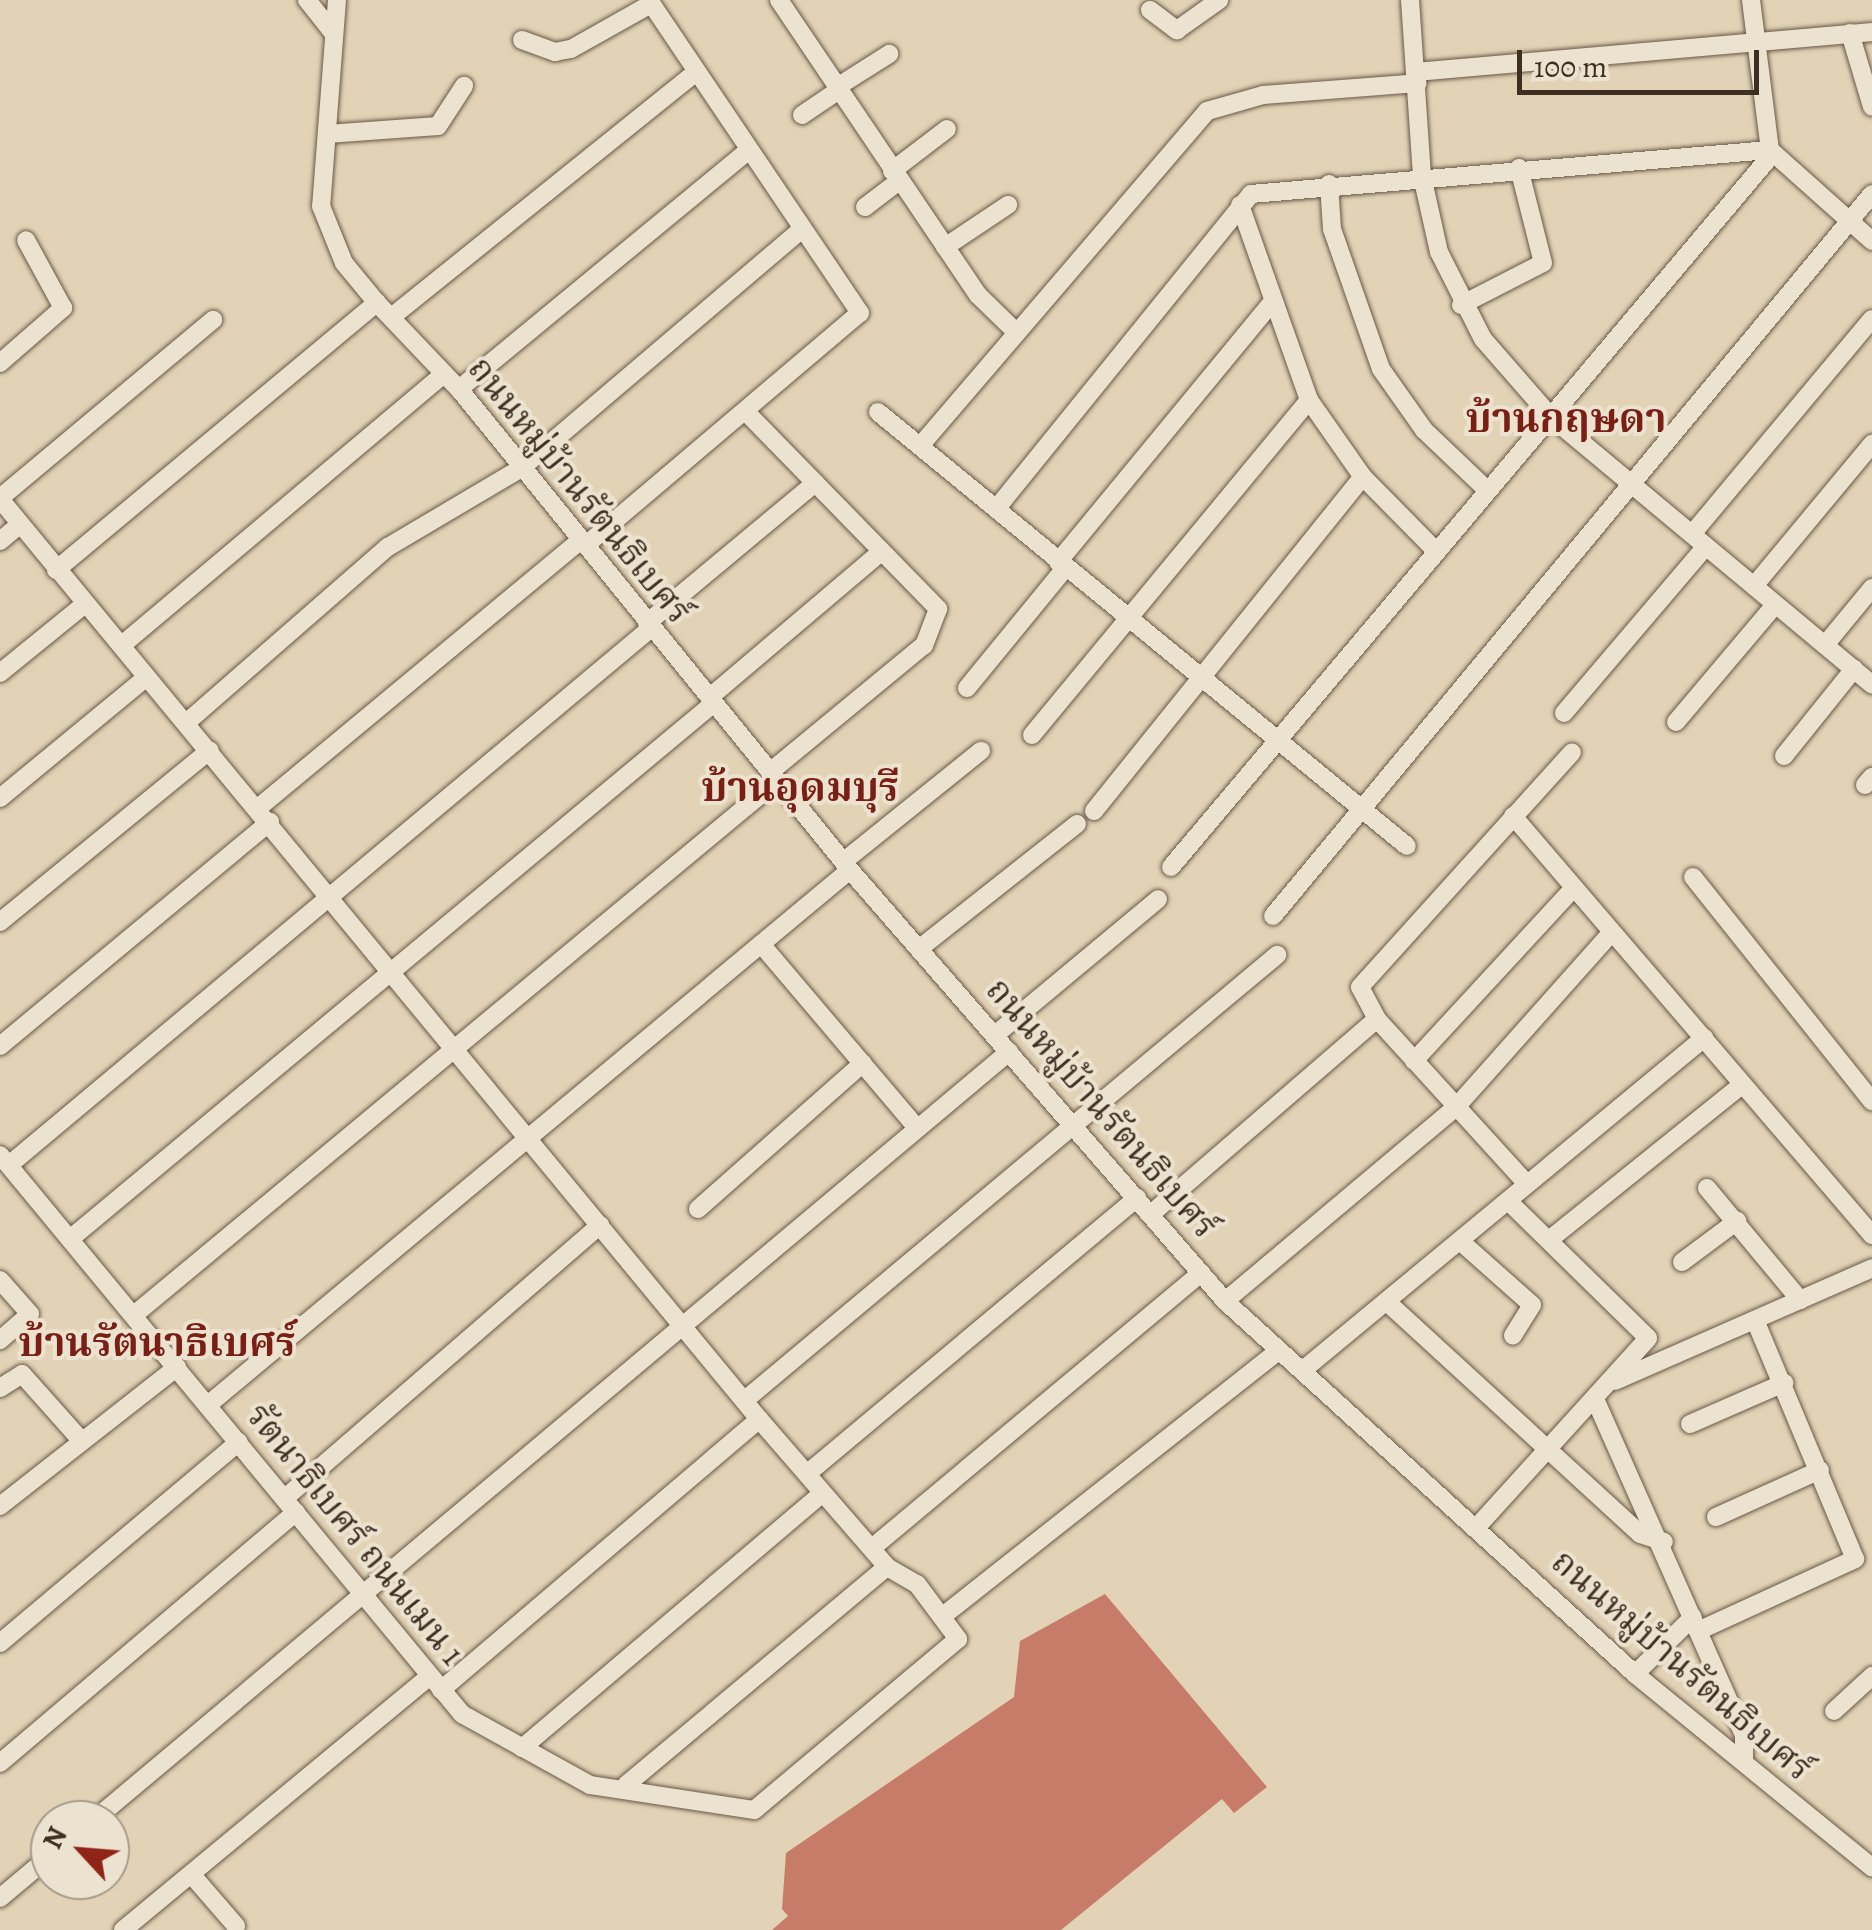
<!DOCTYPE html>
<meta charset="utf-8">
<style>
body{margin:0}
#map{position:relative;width:1872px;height:1930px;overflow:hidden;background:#e2d3b6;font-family:Alegreya,"Noto Serif Thai",serif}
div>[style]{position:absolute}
.building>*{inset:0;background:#c77c6a}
.roads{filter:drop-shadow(0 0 2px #685847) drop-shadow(0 0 2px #685847)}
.street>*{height:18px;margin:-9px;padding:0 9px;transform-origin:9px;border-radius:9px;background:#ece2d0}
span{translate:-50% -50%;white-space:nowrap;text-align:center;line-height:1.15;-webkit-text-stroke:8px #ece2d0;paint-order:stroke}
.street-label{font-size:35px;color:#3f2f22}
.quarter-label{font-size:40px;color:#7a1f14;font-weight:700}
.north{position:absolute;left:30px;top:1800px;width:100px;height:100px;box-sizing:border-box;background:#ece2d0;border:2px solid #a79a8a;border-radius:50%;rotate:296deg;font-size:28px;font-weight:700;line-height:40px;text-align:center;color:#3f2f22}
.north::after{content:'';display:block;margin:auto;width:35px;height:45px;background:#8f2418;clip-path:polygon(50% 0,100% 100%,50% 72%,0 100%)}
.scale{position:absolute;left:1517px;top:50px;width:242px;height:45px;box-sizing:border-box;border:5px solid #3f2f22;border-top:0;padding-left:12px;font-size:30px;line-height:35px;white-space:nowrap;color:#3f2f22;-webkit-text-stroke:8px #ece2d0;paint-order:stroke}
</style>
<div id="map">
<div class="building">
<i style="clip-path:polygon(1105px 1594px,1267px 1787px,1234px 1813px,1222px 1799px,1061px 1930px,772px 1930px,788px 1916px,782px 1909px,786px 1853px,1014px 1697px,1020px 1641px)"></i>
</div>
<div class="roads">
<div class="street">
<i style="left:307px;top:0;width:43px;rotate:51.5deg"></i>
<i style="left:337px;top:0;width:207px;rotate:94.4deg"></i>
<i style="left:321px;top:206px;width:61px;rotate:68deg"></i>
<i style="left:344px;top:263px;width:52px;rotate:50.5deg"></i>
<i style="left:377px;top:303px;width:119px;rotate:46.4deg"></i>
<i style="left:459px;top:389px;width:620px;rotate:50.89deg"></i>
<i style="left:850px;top:870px;width:571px;rotate:48.97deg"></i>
<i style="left:1225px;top:1301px;width:554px;rotate:42.29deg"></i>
<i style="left:1635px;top:1674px;width:306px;rotate:39.2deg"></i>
<i style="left:779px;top:0;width:356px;rotate:56deg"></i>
<i style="left:978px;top:295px;width:50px;rotate:44.2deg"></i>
<i style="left:1410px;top:0;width:176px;rotate:86.1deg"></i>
<i style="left:1422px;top:176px;width:78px;rotate:77.4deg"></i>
<i style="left:1439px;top:252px;width:97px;rotate:63.2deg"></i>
<i style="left:1483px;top:339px;width:103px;rotate:48.9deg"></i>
<i style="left:1551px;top:417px;width:418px;rotate:39.8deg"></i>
<i style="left:1751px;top:0;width:151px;rotate:82.8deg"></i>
<i style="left:1770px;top:150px;width:137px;rotate:41.7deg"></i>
<i style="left:1150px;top:10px;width:34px;rotate:37deg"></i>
<i style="left:1177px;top:30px;width:52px;rotate:-35.5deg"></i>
<i style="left:1850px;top:33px;width:77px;rotate:73.4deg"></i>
<i style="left:522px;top:40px;width:35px;rotate:20deg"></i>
<i style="left:555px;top:52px;width:16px;rotate:-11deg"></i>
<i style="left:571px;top:49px;width:92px;rotate:-29.4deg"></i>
<i style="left:1416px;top:72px;width:458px;rotate:-5deg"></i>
<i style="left:837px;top:87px;width:62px;rotate:-32.4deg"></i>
<i style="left:802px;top:115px;width:45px;rotate:-34deg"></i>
<i style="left:327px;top:134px;width:111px;rotate:-4.1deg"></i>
<i style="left:438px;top:126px;width:48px;rotate:-57deg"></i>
<i style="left:892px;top:171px;width:69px;rotate:-37.4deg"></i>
<i style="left:1329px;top:184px;width:45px;rotate:86.2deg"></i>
<i style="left:1332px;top:229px;width:148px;rotate:70.7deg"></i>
<i style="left:1381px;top:369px;width:75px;rotate:54.8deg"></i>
<i style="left:1424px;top:430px;width:87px;rotate:43.6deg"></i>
<i style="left:1240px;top:205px;width:207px;rotate:70.5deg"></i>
<i style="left:1309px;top:400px;width:94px;rotate:55deg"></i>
<i style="left:1363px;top:477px;width:105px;rotate:45.4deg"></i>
<i style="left:865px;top:207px;width:43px;rotate:-37.4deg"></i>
<i style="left:945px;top:247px;width:76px;rotate:-33.7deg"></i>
<i style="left:1461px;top:305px;width:92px;rotate:-27.1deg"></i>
<i style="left:1543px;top:263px;width:98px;rotate:-104.2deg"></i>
<i style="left:394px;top:315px;width:385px;rotate:-38.8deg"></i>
<i style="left:0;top:363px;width:84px;rotate:-41.1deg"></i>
<i style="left:63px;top:308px;width:77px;rotate:-118.6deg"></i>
<i style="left:459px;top:389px;width:373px;rotate:-39.5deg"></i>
<i style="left:878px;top:412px;width:684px;rotate:39.37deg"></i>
<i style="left:749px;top:415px;width:271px;rotate:45.7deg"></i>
<i style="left:938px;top:609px;width:39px;rotate:111deg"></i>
<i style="left:924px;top:645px;width:200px;rotate:140.5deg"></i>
<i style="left:920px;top:446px;width:441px;rotate:-49.4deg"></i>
<i style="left:1207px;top:111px;width:58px;rotate:-15.9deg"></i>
<i style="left:1263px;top:95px;width:155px;rotate:-4.4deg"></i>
<i style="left:0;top:498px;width:278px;rotate:-39.9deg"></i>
<i style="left:0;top:499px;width:1193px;rotate:50.48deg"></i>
<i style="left:759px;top:1419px;width:196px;rotate:49.1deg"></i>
<i style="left:887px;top:1567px;width:34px;rotate:30deg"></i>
<i style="left:917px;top:1584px;width:69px;rotate:53.3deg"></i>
<i style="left:958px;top:1639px;width:266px;rotate:140deg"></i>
<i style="left:754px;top:1810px;width:166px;rotate:-171.3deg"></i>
<i style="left:590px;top:1785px;width:146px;rotate:-151deg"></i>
<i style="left:462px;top:1714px;width:725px;rotate:-129.57deg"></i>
<i style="left:996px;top:509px;width:405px;rotate:-51deg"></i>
<i style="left:1251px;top:194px;width:521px;rotate:-4.85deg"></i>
<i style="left:1692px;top:534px;width:280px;rotate:-50.1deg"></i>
<i style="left:0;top:541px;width:26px;rotate:-40deg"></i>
<i style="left:586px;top:545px;width:359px;rotate:-40.3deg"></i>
<i style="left:860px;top:313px;width:377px;rotate:-124deg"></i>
<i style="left:1058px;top:562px;width:335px;rotate:-50.5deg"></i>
<i style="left:56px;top:570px;width:418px;rotate:-39.8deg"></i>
<i style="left:1754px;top:586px;width:185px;rotate:-50.3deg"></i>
<i style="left:647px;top:623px;width:219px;rotate:-39.8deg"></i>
<i style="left:122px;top:645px;width:419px;rotate:-40.1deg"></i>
<i style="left:1825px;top:645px;width:74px;rotate:-50.5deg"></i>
<i style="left:0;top:673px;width:109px;rotate:-39.1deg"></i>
<i style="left:967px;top:688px;width:156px;rotate:-50.7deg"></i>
<i style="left:710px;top:697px;width:224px;rotate:-40.3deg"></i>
<i style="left:1564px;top:713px;width:219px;rotate:-49.6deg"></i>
<i style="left:1676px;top:722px;width:153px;rotate:-49.8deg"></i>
<i style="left:186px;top:723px;width:268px;rotate:-41.1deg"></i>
<i style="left:388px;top:547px;width:153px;rotate:-30.6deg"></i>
<i style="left:520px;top:469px;width:370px;rotate:-40.4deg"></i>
<i style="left:1032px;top:735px;width:435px;rotate:-50.4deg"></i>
<i style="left:1784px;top:756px;width:112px;rotate:-51.2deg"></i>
<i style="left:1865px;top:785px;width:11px;rotate:-49deg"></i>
<i style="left:0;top:798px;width:190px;rotate:-39.5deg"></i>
<i style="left:258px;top:808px;width:420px;rotate:-39.7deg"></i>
<i style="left:1094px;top:811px;width:429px;rotate:-51.2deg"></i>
<i style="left:1513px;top:816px;width:552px;rotate:49.41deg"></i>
<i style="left:844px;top:861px;width:176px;rotate:-38.8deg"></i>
<i style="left:1171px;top:867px;width:934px;rotate:-49.86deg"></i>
<i style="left:1693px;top:877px;width:287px;rotate:51.4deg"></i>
<i style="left:1273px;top:916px;width:938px;rotate:-50.32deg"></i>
<i style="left:0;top:922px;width:271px;rotate:-39.3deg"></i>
<i style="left:761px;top:944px;width:241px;rotate:49.7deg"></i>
<i style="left:920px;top:948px;width:200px;rotate:-38.3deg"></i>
<i style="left:995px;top:1035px;width:212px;rotate:-39.8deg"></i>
<i style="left:0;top:1046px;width:351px;rotate:-39.7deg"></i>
<i style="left:1414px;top:1061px;width:231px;rotate:-47.3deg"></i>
<i style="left:9px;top:1165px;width:837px;rotate:-39.91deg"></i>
<i style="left:1527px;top:1184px;width:223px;rotate:-132.3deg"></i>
<i style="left:1377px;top:1019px;width:36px;rotate:-118deg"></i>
<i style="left:1360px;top:987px;width:316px;rotate:-47.9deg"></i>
<i style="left:1707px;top:1188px;width:146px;rotate:50.3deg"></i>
<i style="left:698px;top:1209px;width:220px;rotate:-41.5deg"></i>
<i style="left:1151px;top:1214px;width:298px;rotate:-40.8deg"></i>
<i style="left:70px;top:1239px;width:838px;rotate:-39.77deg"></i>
<i style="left:1549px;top:1240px;width:248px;rotate:-38.8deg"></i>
<i style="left:1460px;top:1241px;width:96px;rotate:41.6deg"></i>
<i style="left:1532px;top:1305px;width:36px;rotate:122deg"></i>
<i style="left:1682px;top:1262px;width:69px;rotate:-36.7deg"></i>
<i style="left:0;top:1280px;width:45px;rotate:48.6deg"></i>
<i style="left:30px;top:1314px;width:40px;rotate:139deg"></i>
<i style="left:1225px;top:1301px;width:303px;rotate:-40deg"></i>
<i style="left:1457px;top:1106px;width:230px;rotate:-48.3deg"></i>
<i style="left:1387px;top:1302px;width:343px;rotate:42.5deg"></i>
<i style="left:1640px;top:1534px;width:25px;rotate:18deg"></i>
<i style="left:134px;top:1315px;width:836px;rotate:-39.71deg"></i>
<i style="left:1303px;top:1370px;width:521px;rotate:-39.62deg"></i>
<i style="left:1615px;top:1381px;width:281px;rotate:-23.7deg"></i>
<i style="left:0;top:1388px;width:26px;rotate:-32deg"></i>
<i style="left:22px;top:1374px;width:87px;rotate:48.3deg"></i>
<i style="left:1595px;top:1399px;width:368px;rotate:66.1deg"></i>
<i style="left:1744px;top:1736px;width:26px;rotate:90deg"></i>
<i style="left:745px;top:1400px;width:694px;rotate:-39.91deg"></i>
<i style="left:209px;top:1404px;width:834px;rotate:-39.8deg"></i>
<i style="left:1690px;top:1424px;width:103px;rotate:-23.6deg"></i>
<i style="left:808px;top:1473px;width:429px;rotate:-39.9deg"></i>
<i style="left:285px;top:1498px;width:417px;rotate:-40.9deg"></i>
<i style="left:0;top:1506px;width:225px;rotate:-38.1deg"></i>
<i style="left:1716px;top:1517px;width:114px;rotate:-24.3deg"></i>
<i style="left:1476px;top:1528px;width:256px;rotate:-47.8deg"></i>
<i style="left:1648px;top:1338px;width:196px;rotate:-135.6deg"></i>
<i style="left:872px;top:1548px;width:429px;rotate:-39.9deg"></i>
<i style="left:944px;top:1615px;width:427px;rotate:-38.3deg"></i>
<i style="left:1698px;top:1631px;width:173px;rotate:-24.6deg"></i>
<i style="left:1855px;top:1559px;width:257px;rotate:-112.7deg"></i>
<i style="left:0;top:1643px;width:312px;rotate:-40.1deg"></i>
<i style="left:1635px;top:1674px;width:81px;rotate:-44.5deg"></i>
<i style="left:441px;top:1690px;width:418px;rotate:-40.4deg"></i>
<i style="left:1834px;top:1711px;width:52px;rotate:-42.6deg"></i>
<i style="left:522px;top:1748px;width:394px;rotate:-40.3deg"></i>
<i style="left:0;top:1763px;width:388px;rotate:-40.3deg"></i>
<i style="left:626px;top:1785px;width:340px;rotate:-39.9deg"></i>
<i style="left:94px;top:1820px;width:1195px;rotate:-40.01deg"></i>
<i style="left:191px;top:1874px;width:69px;rotate:49.1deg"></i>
<i style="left:0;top:1898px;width:65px;rotate:-40deg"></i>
<i style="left:123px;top:1930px;width:398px;rotate:-39.6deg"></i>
</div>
</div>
<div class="street-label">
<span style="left:580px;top:490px;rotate:51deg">ถนนหมู่บ้านรัตนธิเบศร์</span>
<span style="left:1102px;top:1108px;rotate:49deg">ถนนหมู่บ้านรัตนธิเบศร์</span>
<span style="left:356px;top:1534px;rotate:51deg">รัตนาธิเบศร์ ถนนเมน 1</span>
<span style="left:1682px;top:1665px;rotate:41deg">ถนนหมู่บ้านรัตนธิเบศร์</span>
</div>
<div class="quarter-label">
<span style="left:1566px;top:419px">บ้านกฤษดา</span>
<span style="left:800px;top:788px">บ้านอุดมบุรี</span>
<span style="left:157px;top:1343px">บ้านรัตนาธิเบศร์</span>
</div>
<div class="north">N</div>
<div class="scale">100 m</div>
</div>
